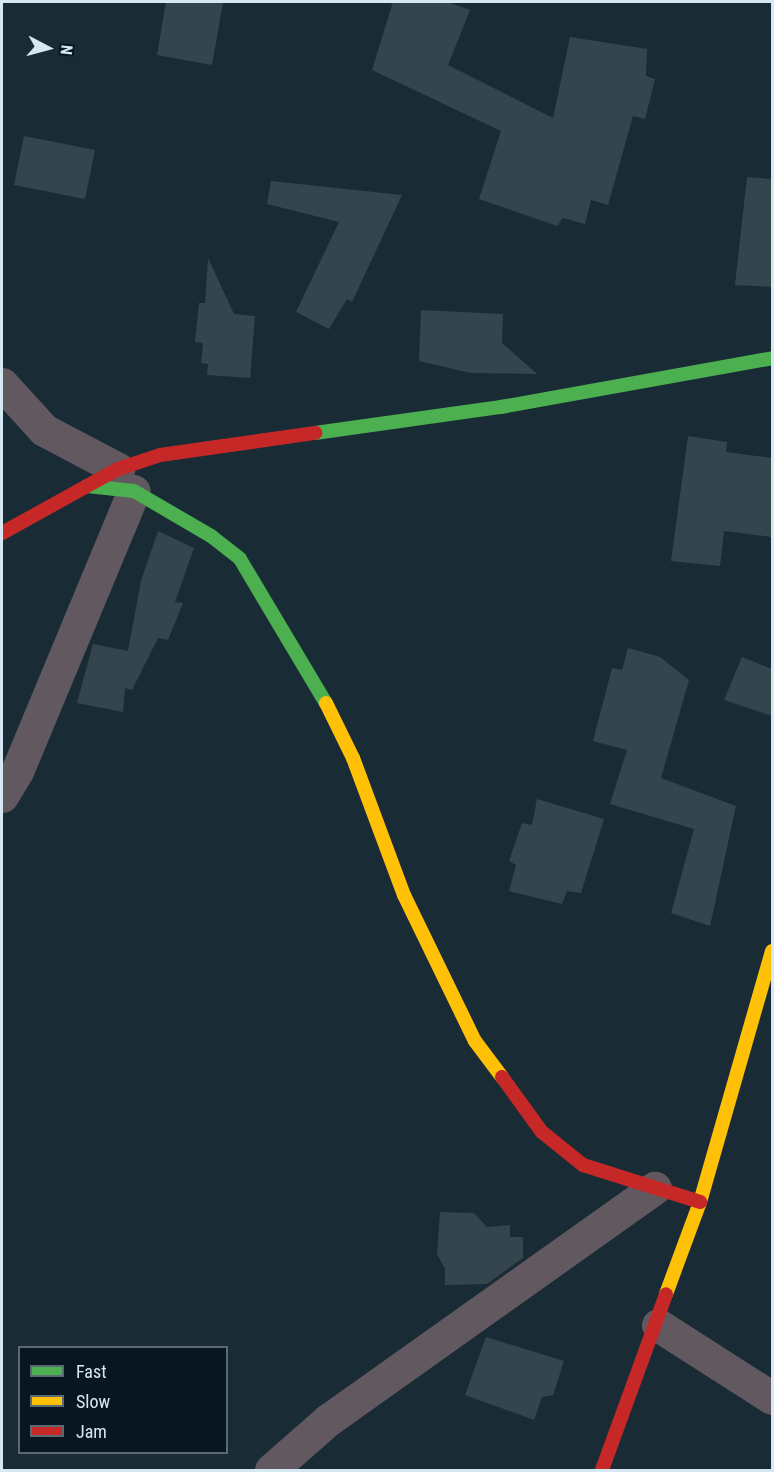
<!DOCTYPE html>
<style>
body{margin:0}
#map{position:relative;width:774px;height:1472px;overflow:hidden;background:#192c36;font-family:"Roboto Condensed",sans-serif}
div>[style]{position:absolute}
.building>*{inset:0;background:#34454d}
.street>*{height:33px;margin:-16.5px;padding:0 16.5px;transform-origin:16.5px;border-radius:16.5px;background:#62585f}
.fast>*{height:14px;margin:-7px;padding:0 7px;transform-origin:7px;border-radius:7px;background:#4caf50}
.slow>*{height:14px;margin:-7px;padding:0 7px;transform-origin:7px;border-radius:7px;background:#ffc107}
.jam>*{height:14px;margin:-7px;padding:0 7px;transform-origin:7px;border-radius:7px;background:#c62828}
span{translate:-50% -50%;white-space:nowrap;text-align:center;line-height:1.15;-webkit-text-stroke:4.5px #08161f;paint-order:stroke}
.frame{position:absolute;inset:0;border:3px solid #d5e8f4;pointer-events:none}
.legend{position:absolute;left:18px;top:1346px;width:210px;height:108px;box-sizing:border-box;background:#08161f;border:2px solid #5a6a74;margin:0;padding:8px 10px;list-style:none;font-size:18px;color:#d5e8f4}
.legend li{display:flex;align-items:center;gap:12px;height:30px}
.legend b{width:30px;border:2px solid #5a6a74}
.north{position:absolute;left:18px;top:18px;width:60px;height:60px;-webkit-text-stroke:4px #08161f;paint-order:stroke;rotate:96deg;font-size:16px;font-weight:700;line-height:24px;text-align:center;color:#d5e8f4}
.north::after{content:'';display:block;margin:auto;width:21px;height:27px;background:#d5e8f4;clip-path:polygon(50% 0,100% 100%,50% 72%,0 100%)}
</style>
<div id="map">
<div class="building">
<i style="clip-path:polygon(166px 2px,223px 2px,212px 65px,157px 55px)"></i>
<i style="clip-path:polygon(393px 2px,448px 2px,470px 10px,448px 65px,553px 118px,570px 37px,647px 49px,646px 76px,655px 79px,645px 119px,633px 116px,608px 205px,591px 200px,585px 224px,563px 218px,557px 226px,479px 199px,501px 131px,372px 70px)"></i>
<i style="clip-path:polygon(24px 136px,95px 150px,85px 199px,14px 185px)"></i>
<i style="clip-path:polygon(747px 177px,772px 179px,772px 287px,735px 285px)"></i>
<i style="clip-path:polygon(271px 181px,402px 195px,352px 302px,347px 299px,329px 329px,296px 312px,339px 222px,267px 204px)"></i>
<i style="clip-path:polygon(208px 258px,234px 314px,255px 316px,250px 378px,207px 375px,208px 364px,201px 363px,203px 343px,195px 342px,199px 303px,205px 303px)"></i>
<i style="clip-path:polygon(421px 310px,503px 314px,502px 343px,537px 374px,471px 373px,419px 361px)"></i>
<i style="clip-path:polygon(688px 436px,727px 442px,726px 452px,772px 458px,772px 537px,724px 531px,720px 566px,671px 561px)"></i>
<i style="clip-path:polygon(158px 531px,194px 548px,175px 602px,183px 603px,168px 640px,158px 638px,132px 690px,125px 688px,123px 712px,77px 703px,93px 644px,128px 651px,127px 656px,141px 581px)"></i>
<i style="clip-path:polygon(628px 648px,660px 657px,689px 680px,661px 778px,736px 806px,710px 926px,671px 913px,694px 829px,610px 804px,627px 750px,593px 741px,612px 668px,622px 670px)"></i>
<i style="clip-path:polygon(742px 657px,772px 669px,772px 716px,724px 700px)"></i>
<i style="clip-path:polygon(537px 799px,604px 819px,581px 893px,567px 891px,562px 904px,509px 891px,516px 865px,509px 861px,522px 823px,532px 825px)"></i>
<i style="clip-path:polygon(440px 1212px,474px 1213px,487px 1227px,510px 1225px,510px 1237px,523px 1237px,523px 1258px,487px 1284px,445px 1285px,445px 1269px,437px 1254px)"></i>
<i style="clip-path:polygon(486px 1337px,564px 1361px,553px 1395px,542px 1397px,534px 1420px,465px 1395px)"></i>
</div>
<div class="street">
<i style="left:2px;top:384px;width:62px;rotate:47.6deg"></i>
<i style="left:44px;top:430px;width:84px;rotate:27.8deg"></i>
<i style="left:2px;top:796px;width:31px;rotate:-59deg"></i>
<i style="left:18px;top:769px;width:301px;rotate:-67.4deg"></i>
<i style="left:658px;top:1325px;width:135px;rotate:32.6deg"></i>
<i style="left:271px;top:1470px;width:76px;rotate:-41.3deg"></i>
<i style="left:328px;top:1420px;width:401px;rotate:-35.4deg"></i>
</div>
<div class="fast">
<i style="left:315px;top:433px;width:188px;rotate:-8deg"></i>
<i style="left:501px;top:407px;width:275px;rotate:-10.2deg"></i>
<i style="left:87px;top:486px;width:47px;rotate:6.1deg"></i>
<i style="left:134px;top:491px;width:89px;rotate:30.3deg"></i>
<i style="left:211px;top:536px;width:37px;rotate:38deg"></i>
<i style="left:240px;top:559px;width:168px;rotate:59.2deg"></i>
</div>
<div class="slow">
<i style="left:326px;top:703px;width:61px;rotate:63.9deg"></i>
<i style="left:353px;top:758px;width:146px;rotate:69.6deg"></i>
<i style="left:404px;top:895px;width:162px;rotate:64.1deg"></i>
<i style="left:475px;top:1041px;width:45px;rotate:53.1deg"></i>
<i style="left:666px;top:1294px;width:98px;rotate:-69.7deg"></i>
<i style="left:700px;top:1202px;width:261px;rotate:-74deg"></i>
</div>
<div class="jam">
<i style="left:2px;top:533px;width:132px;rotate:-28.9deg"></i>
<i style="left:118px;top:469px;width:44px;rotate:-18.4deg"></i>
<i style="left:160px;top:455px;width:157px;rotate:-8.1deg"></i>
<i style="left:502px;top:1077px;width:68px;rotate:54deg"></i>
<i style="left:542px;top:1132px;width:53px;rotate:38.8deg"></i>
<i style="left:583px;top:1165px;width:123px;rotate:17.5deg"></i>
<i style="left:602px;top:1470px;width:187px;rotate:-70deg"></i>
</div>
<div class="frame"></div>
<ul class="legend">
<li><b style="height:8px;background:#4caf50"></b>Fast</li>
<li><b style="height:8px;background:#ffc107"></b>Slow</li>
<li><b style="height:8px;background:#c62828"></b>Jam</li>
</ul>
<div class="north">N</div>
</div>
